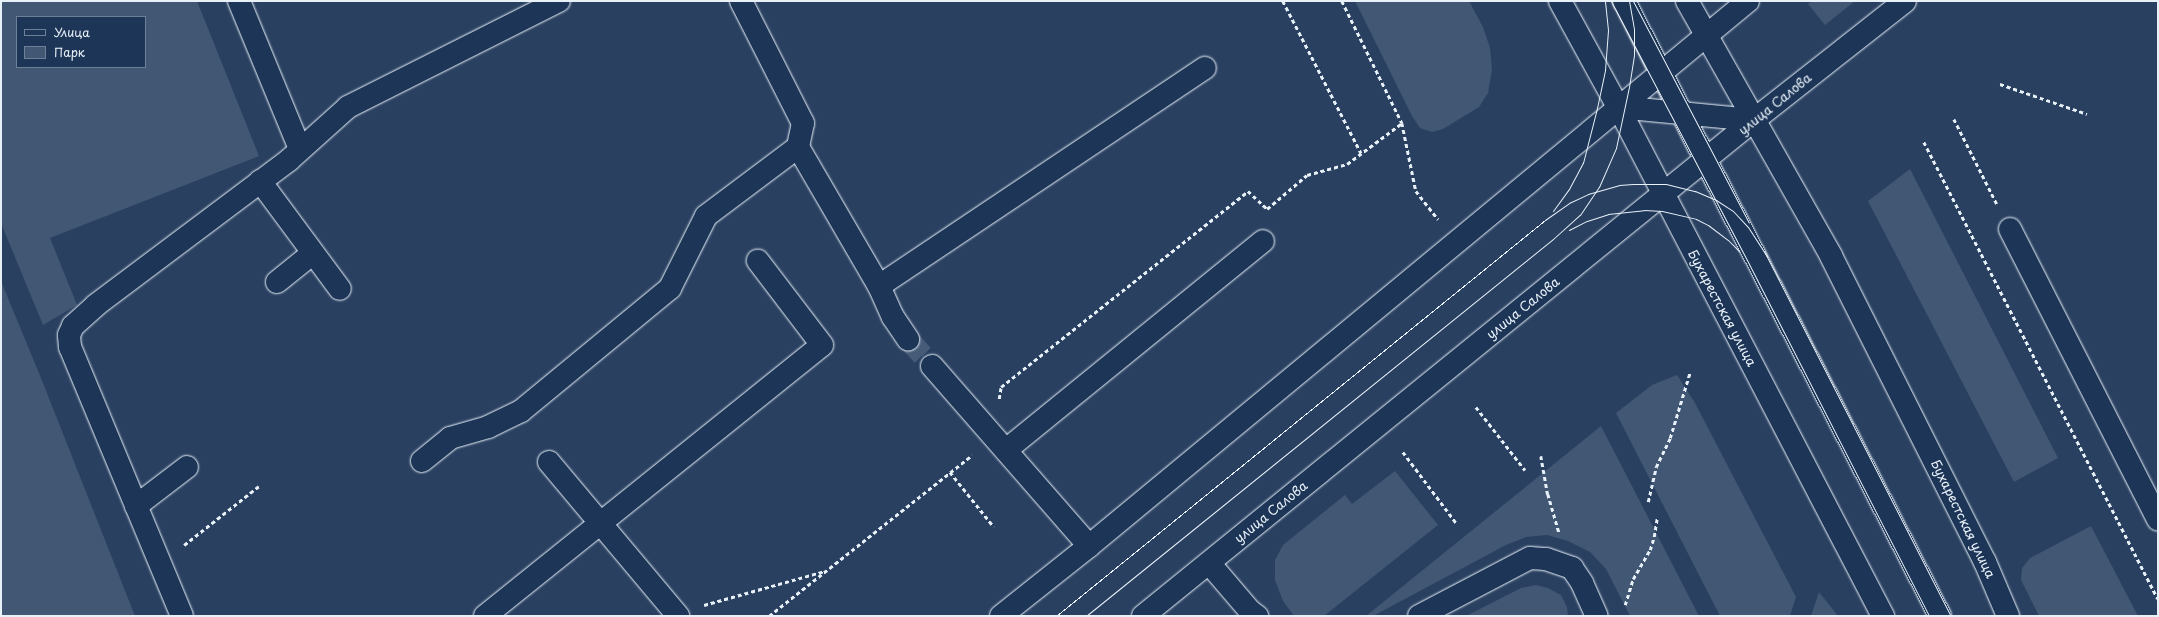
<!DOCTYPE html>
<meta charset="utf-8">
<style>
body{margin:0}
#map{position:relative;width:2159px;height:617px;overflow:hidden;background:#294061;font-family:"Playpen Sans",sans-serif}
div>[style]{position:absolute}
.green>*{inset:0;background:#415774}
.minor-tunnel>*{height:22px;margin-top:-11px;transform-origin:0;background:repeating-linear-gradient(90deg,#465b78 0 22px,transparent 0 33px)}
.path>*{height:2.5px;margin-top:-1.25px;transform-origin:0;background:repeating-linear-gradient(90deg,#e8f1f8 0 4px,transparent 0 7px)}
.roads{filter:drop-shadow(0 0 1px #e8f1f8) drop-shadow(0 0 1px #e8f1f8)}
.minor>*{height:22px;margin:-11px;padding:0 11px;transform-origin:11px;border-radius:11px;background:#1d3557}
.major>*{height:22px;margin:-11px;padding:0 11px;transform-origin:11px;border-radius:11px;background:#1d3557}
.tram>*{height:1px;margin:-0.5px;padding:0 0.5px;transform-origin:0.5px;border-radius:0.5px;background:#e8f1f8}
span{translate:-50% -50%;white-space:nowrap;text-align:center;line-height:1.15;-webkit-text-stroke:3px #1d3557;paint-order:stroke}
.street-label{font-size:13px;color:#e8f1f8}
.frame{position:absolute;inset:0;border:2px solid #e8f1f8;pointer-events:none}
.legend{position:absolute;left:16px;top:16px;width:130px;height:52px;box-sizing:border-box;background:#1d3557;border:1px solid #6e8097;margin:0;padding:5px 7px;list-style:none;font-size:12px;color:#e8f1f8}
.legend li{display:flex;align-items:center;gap:8px;height:20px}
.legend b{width:20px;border:1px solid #6e8097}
</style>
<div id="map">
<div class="green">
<i style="clip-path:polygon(evenodd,1px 1px,197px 1px,259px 156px,50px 238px,77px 305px,43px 325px,1px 223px,1px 1px,17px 17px,145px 17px,145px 67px,17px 67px,17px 17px)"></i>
<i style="clip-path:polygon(1355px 1px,1469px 1px,1483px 27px,1490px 48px,1492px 70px,1488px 93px,1479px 107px,1443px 129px,1432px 132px,1420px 128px,1412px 116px)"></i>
<i style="clip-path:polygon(1812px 1px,1855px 1px,1825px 25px,1808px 4px)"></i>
<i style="clip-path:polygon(1910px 169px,2058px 458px,2014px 482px,1868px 201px)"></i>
<i style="clip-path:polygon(1px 281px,41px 378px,135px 616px,1px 616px)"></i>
<i style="clip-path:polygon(1677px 375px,1695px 403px,1796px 597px,1790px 616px,1720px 616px,1616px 413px,1652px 385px)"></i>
<i style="clip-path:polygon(1601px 426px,1699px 616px,1630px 616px,1606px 569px,1590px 552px,1568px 541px,1547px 535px,1526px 537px,1506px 545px,1373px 616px,1366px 616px)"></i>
<i style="clip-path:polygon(1395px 471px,1438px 525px,1324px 616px,1294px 616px,1283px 601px,1275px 580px,1275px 560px,1283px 545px,1345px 495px,1352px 504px)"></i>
<i style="clip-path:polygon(2091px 526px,2138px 616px,2039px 616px,2021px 580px,2022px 568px,2030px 558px)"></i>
<i style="clip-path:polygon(1536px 585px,1548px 588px,1561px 595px,1567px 607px,1568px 616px,1466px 616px,1521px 588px)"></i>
<i style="clip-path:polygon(1819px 592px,1838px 616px,1811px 616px)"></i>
</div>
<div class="minor-tunnel">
<i style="left:908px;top:339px;width:36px;rotate:48deg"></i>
</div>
<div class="path">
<i style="left:1283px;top:1px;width:171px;rotate:62.8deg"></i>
<i style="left:1342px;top:1px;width:136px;rotate:63.8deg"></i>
<i style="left:1402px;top:123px;width:69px;rotate:78.4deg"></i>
<i style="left:1416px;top:191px;width:36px;rotate:52deg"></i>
<i style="left:2000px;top:84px;width:92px;rotate:19deg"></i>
<i style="left:1954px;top:119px;width:95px;rotate:63.2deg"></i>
<i style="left:1924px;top:142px;width:513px;rotate:62.89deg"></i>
<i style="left:999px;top:399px;width:12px;rotate:-81deg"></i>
<i style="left:1001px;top:387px;width:315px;rotate:-38.4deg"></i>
<i style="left:1248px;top:191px;width:26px;rotate:43deg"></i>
<i style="left:1267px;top:209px;width:52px;rotate:-40.4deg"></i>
<i style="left:1307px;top:175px;width:41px;rotate:-15.4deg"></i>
<i style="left:1347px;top:164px;width:69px;rotate:-36.7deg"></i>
<i style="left:1476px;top:407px;width:80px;rotate:52.1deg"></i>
<i style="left:1403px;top:452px;width:90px;rotate:53.1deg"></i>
<i style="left:1541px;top:456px;width:39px;rotate:80deg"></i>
<i style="left:1548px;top:494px;width:40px;rotate:74deg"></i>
<i style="left:950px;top:472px;width:70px;rotate:51.3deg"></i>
<i style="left:1648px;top:502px;width:36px;rotate:-77deg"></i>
<i style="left:1656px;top:467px;width:32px;rotate:-64deg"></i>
<i style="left:1670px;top:438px;width:69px;rotate:-73.1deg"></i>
<i style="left:184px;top:545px;width:95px;rotate:-38.2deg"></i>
<i style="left:704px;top:605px;width:126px;rotate:-15.7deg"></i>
<i style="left:1625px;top:605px;width:27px;rotate:-73deg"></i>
<i style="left:1633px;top:579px;width:34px;rotate:-60deg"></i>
<i style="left:1650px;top:550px;width:14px;rotate:-73deg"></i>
<i style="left:1654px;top:537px;width:19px;rotate:-81deg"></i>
<i style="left:769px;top:616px;width:259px;rotate:-38.4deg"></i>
</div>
<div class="roads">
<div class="minor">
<i style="left:239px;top:1px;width:160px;rotate:67.6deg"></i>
<i style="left:741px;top:1px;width:137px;rotate:63.1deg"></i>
<i style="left:803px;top:123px;width:25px;rotate:102deg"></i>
<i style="left:798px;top:147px;width:161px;rotate:59.8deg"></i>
<i style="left:879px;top:286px;width:34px;rotate:66deg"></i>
<i style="left:893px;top:317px;width:27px;rotate:56deg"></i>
<i style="left:1624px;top:1px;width:691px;rotate:62.8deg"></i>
<i style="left:260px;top:181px;width:134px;rotate:53.5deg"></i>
<i style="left:2010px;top:229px;width:326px;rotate:63deg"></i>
<i style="left:277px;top:282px;width:46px;rotate:-38.9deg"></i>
<i style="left:879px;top:286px;width:392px;rotate:-33.8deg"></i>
<i style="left:932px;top:366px;width:239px;rotate:48.9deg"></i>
<i style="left:1006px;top:450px;width:331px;rotate:-39.1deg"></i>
<i style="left:422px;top:461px;width:36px;rotate:-39deg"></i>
<i style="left:450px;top:438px;width:40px;rotate:-16deg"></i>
<i style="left:488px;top:427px;width:37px;rotate:-26deg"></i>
<i style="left:521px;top:411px;width:193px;rotate:-39.5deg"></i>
<i style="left:670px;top:288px;width:80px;rotate:-63.4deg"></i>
<i style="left:706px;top:216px;width:115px;rotate:-36.9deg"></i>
<i style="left:549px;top:462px;width:201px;rotate:50deg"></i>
<i style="left:136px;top:506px;width:64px;rotate:-37.4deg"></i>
<i style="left:1209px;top:563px;width:63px;rotate:49.5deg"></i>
<i style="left:1250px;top:611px;width:9px;rotate:36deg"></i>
<i style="left:182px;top:616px;width:291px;rotate:-112.6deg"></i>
<i style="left:70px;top:347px;width:12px;rotate:-95deg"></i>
<i style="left:69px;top:335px;width:10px;rotate:-66deg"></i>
<i style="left:73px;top:326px;width:31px;rotate:-42deg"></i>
<i style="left:96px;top:305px;width:241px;rotate:-36.9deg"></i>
<i style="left:289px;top:160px;width:79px;rotate:-41.9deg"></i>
<i style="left:348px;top:107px;width:236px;rotate:-26.7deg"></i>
<i style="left:485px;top:616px;width:432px;rotate:-38.8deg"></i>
<i style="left:822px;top:345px;width:106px;rotate:-127.3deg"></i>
<i style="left:1419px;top:616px;width:125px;rotate:-27.6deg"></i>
<i style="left:1530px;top:558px;width:16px;rotate:4deg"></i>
<i style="left:1546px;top:559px;width:28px;rotate:19deg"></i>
<i style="left:1572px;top:568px;width:18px;rotate:56deg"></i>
<i style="left:1582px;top:583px;width:36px;rotate:66deg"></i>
</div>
<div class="major">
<i style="left:1560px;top:1px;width:131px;rotate:61.3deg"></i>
<i style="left:1623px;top:116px;width:564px;rotate:62.53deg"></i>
<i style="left:1687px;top:1px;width:293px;rotate:60.5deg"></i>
<i style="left:1831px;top:256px;width:343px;rotate:63.3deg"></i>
<i style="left:1985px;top:562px;width:59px;rotate:66.9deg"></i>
<i style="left:1618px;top:107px;width:137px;rotate:5.5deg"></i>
<i style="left:1001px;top:616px;width:112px;rotate:-38.5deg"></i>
<i style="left:1089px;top:546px;width:855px;rotate:-39.59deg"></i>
<i style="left:1143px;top:616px;width:787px;rotate:-39.07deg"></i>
<i style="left:1754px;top:120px;width:192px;rotate:-38.2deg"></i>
</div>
</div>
<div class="tram">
<i style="left:1611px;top:1px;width:297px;rotate:62.3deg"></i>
<i style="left:1749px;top:264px;width:395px;rotate:62.9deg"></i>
<i style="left:1633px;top:1px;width:250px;rotate:62.4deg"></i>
<i style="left:1553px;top:211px;width:27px;rotate:-54deg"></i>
<i style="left:1569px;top:189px;width:30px;rotate:-62deg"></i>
<i style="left:1583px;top:163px;width:57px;rotate:-75.7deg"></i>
<i style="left:1597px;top:108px;width:39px;rotate:-78deg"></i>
<i style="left:1605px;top:70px;width:40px;rotate:-85.7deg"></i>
<i style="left:1608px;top:30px;width:29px;rotate:-96deg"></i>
<i style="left:1569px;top:230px;width:20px;rotate:-27deg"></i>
<i style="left:1587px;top:221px;width:22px;rotate:-18deg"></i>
<i style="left:1608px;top:214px;width:36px;rotate:-6deg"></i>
<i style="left:1644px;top:210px;width:18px;rotate:3deg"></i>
<i style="left:1662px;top:211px;width:35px;rotate:13deg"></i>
<i style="left:1696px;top:219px;width:13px;rotate:27deg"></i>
<i style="left:1708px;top:225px;width:25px;rotate:37deg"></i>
<i style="left:1728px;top:240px;width:16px;rotate:45deg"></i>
<i style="left:1764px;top:251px;width:410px;rotate:62.9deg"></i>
<i style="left:1056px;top:616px;width:629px;rotate:-39deg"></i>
<i style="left:1545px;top:220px;width:29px;rotate:-35deg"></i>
<i style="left:1569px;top:203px;width:21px;rotate:-25deg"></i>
<i style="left:1588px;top:194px;width:32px;rotate:-16deg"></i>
<i style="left:1619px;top:185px;width:14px;rotate:-4deg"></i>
<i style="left:1633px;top:184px;width:33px"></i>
<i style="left:1666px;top:184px;width:30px;rotate:14deg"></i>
<i style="left:1695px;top:191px;width:23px;rotate:23deg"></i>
<i style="left:1716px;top:200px;width:20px;rotate:33deg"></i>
<i style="left:1733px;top:211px;width:22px;rotate:47deg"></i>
<i style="left:1748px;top:227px;width:35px;rotate:57deg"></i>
<i style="left:1086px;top:616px;width:600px;rotate:-38.91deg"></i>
<i style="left:1553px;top:239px;width:36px;rotate:-42deg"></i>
<i style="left:1580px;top:215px;width:34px;rotate:-56deg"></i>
<i style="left:1599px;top:187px;width:43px;rotate:-66.4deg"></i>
<i style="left:1616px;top:148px;width:62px;rotate:-78deg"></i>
<i style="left:1629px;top:87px;width:32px;rotate:-81deg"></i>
<i style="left:1634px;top:55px;width:26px;rotate:-90deg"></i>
<i style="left:1634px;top:29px;width:28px;rotate:-100deg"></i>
</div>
<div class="street-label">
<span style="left:1775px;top:104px;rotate:-39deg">улица Салова</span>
<span style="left:1523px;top:308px;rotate:-39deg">улица Салова</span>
<span style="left:1722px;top:308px;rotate:62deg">Бухарестская улица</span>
<span style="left:1271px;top:512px;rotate:-39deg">улица Салова</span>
<span style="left:1963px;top:519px;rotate:64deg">Бухарестская улица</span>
</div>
<div class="frame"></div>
<ul class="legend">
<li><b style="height:5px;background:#1d3557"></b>Улица</li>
<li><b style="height:11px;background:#415774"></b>Парк</li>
</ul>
</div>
